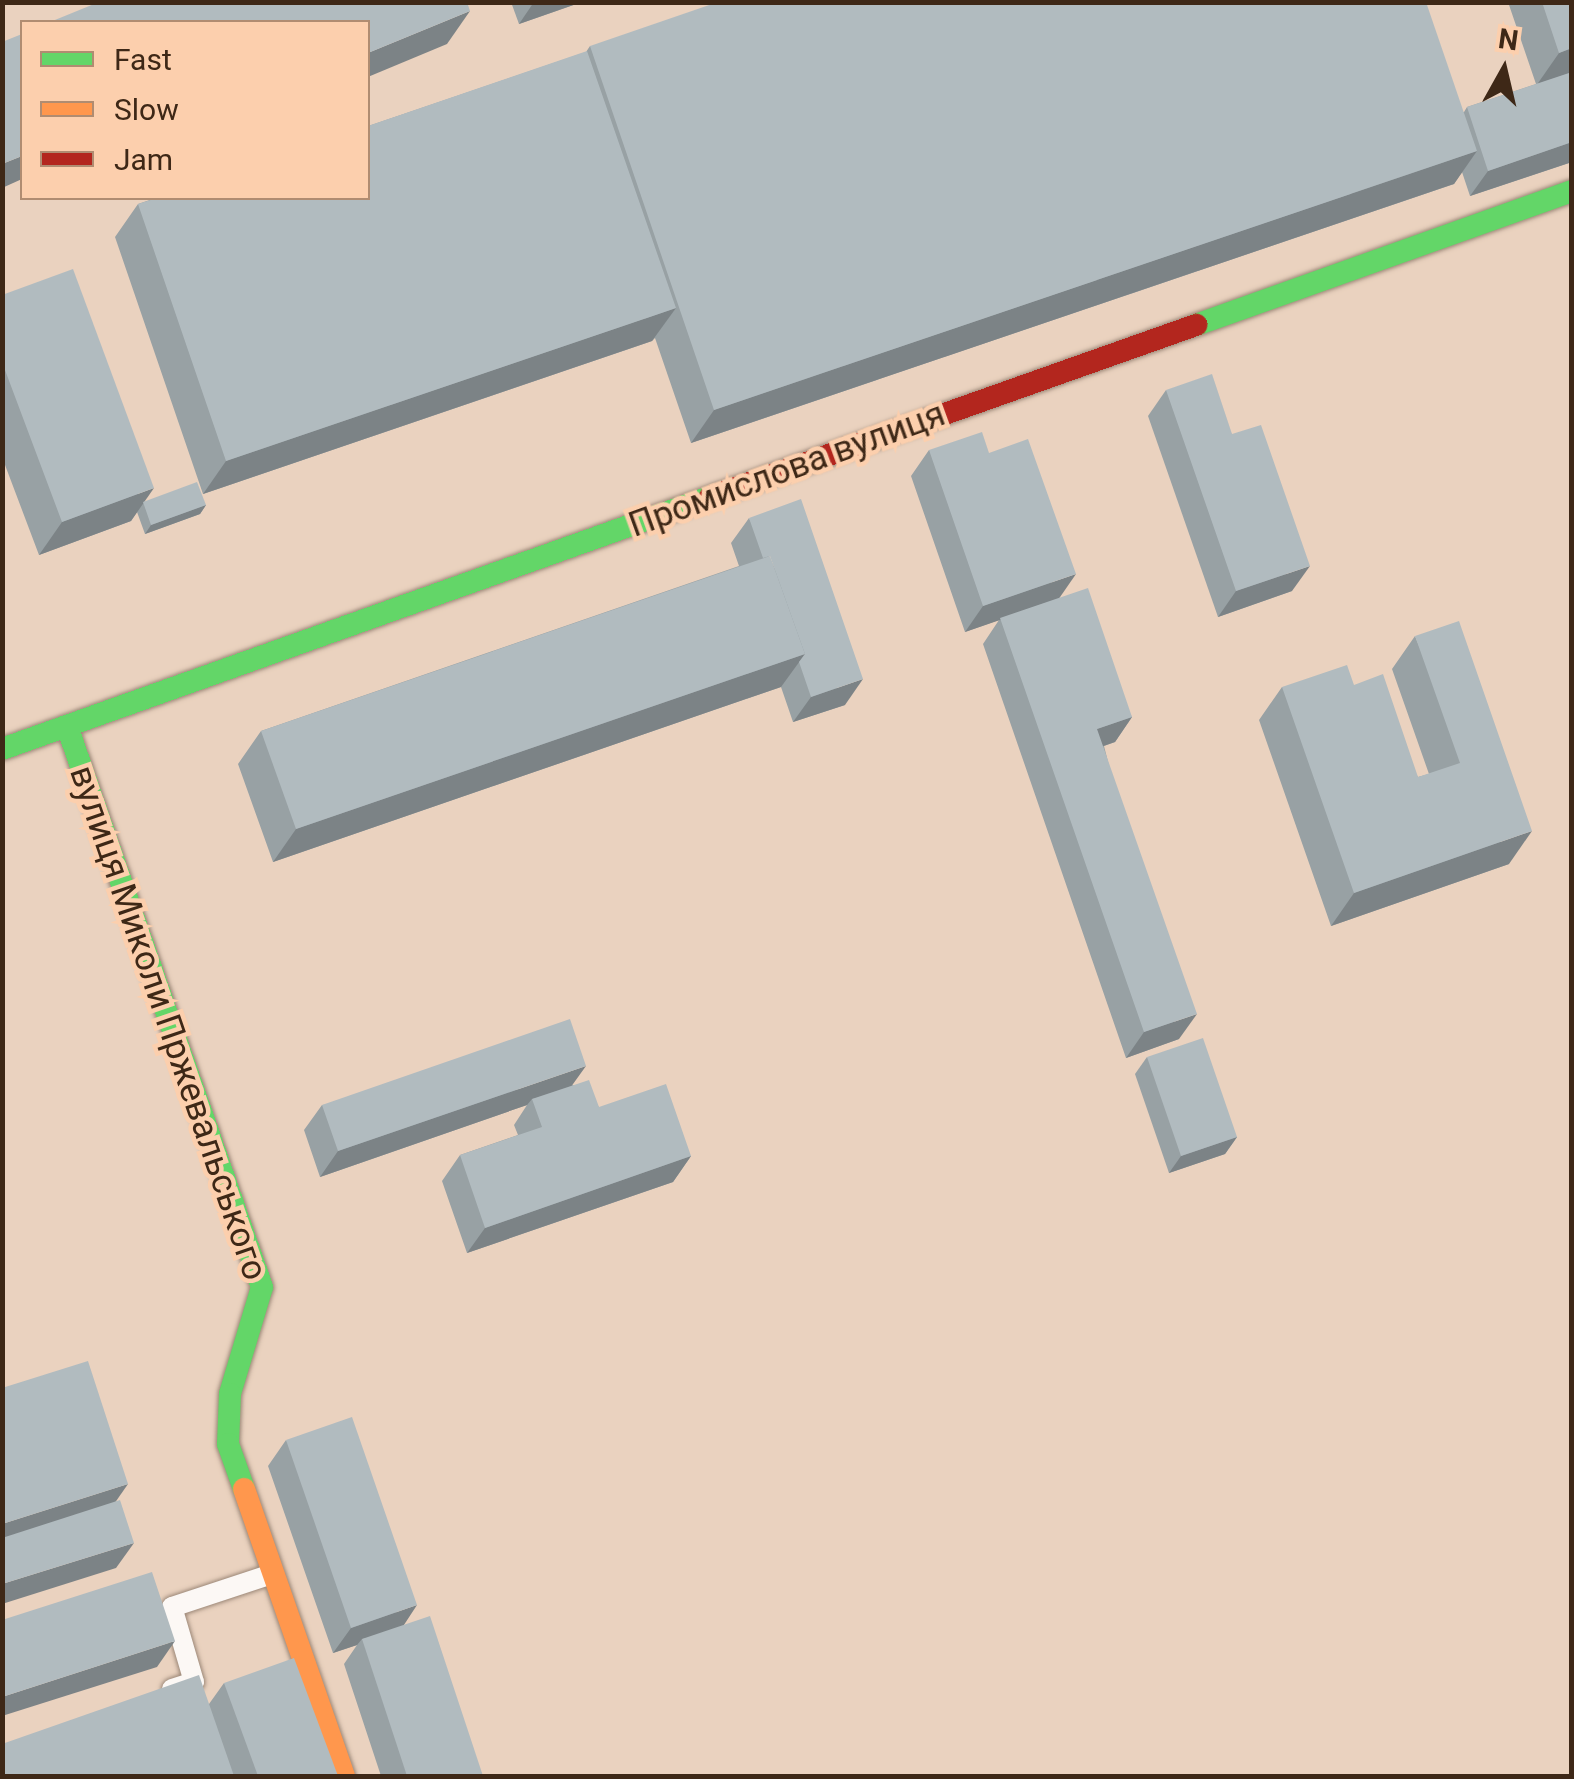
<!DOCTYPE html>
<meta charset="utf-8">
<style>
body{margin:0}
#map{position:relative;width:1574px;height:1779px;overflow:hidden;background:#ead2bf;font-family:Roboto,sans-serif}
div>[style]{position:absolute}
.roads{filter:drop-shadow(0 0 2px #9c8878) drop-shadow(0 0 2px #9c8878)}
.lane>*{height:20px;margin:-10px;padding:0 10px;transform-origin:10px;border-radius:10px;background:#fcf8f5}
.fast>*{height:22px;margin:-11px;padding:0 11px;transform-origin:11px;border-radius:11px;background:#63d668}
.slow>*{height:22px;margin:-11px;padding:0 11px;transform-origin:11px;border-radius:11px;background:#ff974d}
.jam>*{height:22px;margin:-11px;padding:0 11px;transform-origin:11px;border-radius:11px;background:#b3261e}
.wall>*{inset:0;background:#98a1a4}
.shaded-wall>*{inset:0;background:#7c8386}
.building>*{inset:0;background:#b1bbbf}
span{translate:-50% -50%;white-space:nowrap;text-align:center;line-height:1.15;-webkit-text-stroke:9px #fccfad;paint-order:stroke}
.street-label{font-size:35px;color:#3e2817}
.frame{position:absolute;inset:0;border:5px solid #3e2817;pointer-events:none}
.legend{position:absolute;left:20px;top:20px;width:350px;height:180px;box-sizing:border-box;background:#fccfad;border:2px solid #b08c71;margin:0;padding:12px 18px;list-style:none;font-size:30px;color:#3e2817}
.legend li{display:flex;align-items:center;gap:20px;height:50px}
.legend b{width:50px;border:2px solid #b08c71}
.north{position:absolute;left:1454px;top:20px;width:100px;height:100px;-webkit-text-stroke:8px #fccfad;paint-order:stroke;rotate:8deg;font-size:28px;font-weight:700;line-height:40px;text-align:center;color:#3e2817}
.north::after{content:'';display:block;margin:auto;width:35px;height:45px;background:#3e2817;clip-path:polygon(50% 0,100% 100%,50% 72%,0 100%)}
</style>
<div id="map">
<div class="roads">
<div class="lane">
<i style="left:172px;top:1689px;width:23px;rotate:-18deg"></i>
<i style="left:194px;top:1682px;width:78px;rotate:-106.3deg"></i>
<i style="left:172px;top:1607px;width:102px;rotate:-18.3deg"></i>
</div>
<div class="fast">
<i style="left:1196px;top:325px;width:399px;rotate:-19.6deg"></i>
<i style="left:67px;top:726px;width:594px;rotate:70.83deg"></i>
<i style="left:262px;top:1287px;width:112px;rotate:106.7deg"></i>
<i style="left:230px;top:1394px;width:50px;rotate:92.3deg"></i>
<i style="left:228px;top:1444px;width:48px;rotate:70.4deg"></i>
<i style="left:2px;top:749px;width:752px;rotate:-19.59deg"></i>
</div>
<div class="slow">
<i style="left:244px;top:1489px;width:304px;rotate:70.8deg"></i>
</div>
<div class="jam">
<i style="left:710px;top:497px;width:516px;rotate:-19.49deg"></i>
</div>
</div>
<div class="wall">
<i style="clip-path:polygon(511px 2px,582px 2px,519px 24px)"></i>
<i style="clip-path:polygon(1508px 2px,1572px 2px,1572px 162px,1470px 196px,1462px 172px,1454px 184px,691px 443px,655px 338px,652px 341px,203px 494px,115px 237px,138px 204px,586px 52px,590px 46px,1464px 112px,1467px 107px,1536px 84px)"></i>
<i style="clip-path:polygon(2px 295px,144px 502px,206px 505px,200px 514px,145px 534px,137px 512px,131px 521px,39px 555px,2px 457px)"></i>
<i style="clip-path:polygon(1166px 390px,1232px 434px,1292px 591px,1218px 617px,1148px 416px)"></i>
<i style="clip-path:polygon(929px 450px,989px 453px,1059px 598px,1132px 717px,1115px 742px,1104px 746px,1179px 1039px,1126px 1058px,983px 644px,999px 620px,965px 632px,911px 476px)"></i>
<i style="clip-path:polygon(749px 518px,845px 705px,793px 722px,781px 687px,273px 862px,238px 764px,261px 731px,739px 566px,731px 543px)"></i>
<i style="clip-path:polygon(1415px 636px,1509px 864px,1331px 926px,1259px 720px,1282px 687px,1354px 685px,1418px 777px,1429px 774px,1392px 669px)"></i>
<i style="clip-path:polygon(1147px 1057px,1237px 1137px,1225px 1154px,1169px 1173px,1135px 1074px)"></i>
<i style="clip-path:polygon(573px 1085px,599px 1107px,691px 1156px,673px 1182px,467px 1253px,442px 1181px,460px 1155px,518px 1135px,514px 1125px,527px 1105px,320px 1177px,304px 1130px,322px 1105px)"></i>
<i style="clip-path:polygon(286px 1440px,404px 1625px,483px 1776px,381px 1776px,344px 1664px,357px 1645px,333px 1653px,268px 1466px)"></i>
<i style="clip-path:polygon(224px 1683px,338px 1776px,2px 1776px,209px 1704px)"></i>
</div>
<div class="shaded-wall">
<i style="clip-path:polygon(534px 2px,582px 2px,519px 24px)"></i>
<i style="clip-path:polygon(470px 11px,447px 44px,368px 77px,368px 53px)"></i>
<i style="clip-path:polygon(1572px 48px,1572px 74px,1536px 86px,1559px 53px)"></i>
<i style="clip-path:polygon(1572px 142px,1572px 162px,1470px 196px,1488px 171px)"></i>
<i style="clip-path:polygon(1477px 151px,1454px 184px,691px 443px,714px 410px)"></i>
<i style="clip-path:polygon(22px 156px,22px 179px,2px 188px,2px 164px)"></i>
<i style="clip-path:polygon(676px 308px,652px 341px,203px 494px,226px 461px)"></i>
<i style="clip-path:polygon(154px 488px,131px 521px,39px 555px,62px 522px)"></i>
<i style="clip-path:polygon(206px 505px,200px 514px,145px 534px,151px 525px)"></i>
<i style="clip-path:polygon(1310px 566px,1292px 591px,1218px 617px,1236px 591px)"></i>
<i style="clip-path:polygon(1076px 574px,1058px 600px,965px 632px,983px 606px)"></i>
<i style="clip-path:polygon(805px 654px,781px 687px,273px 862px,296px 829px)"></i>
<i style="clip-path:polygon(863px 679px,845px 705px,793px 722px,811px 697px)"></i>
<i style="clip-path:polygon(1132px 717px,1115px 742px,1080px 754px,1097px 729px)"></i>
<i style="clip-path:polygon(1532px 831px,1509px 864px,1331px 926px,1354px 893px)"></i>
<i style="clip-path:polygon(1197px 1014px,1179px 1039px,1126px 1058px,1144px 1032px)"></i>
<i style="clip-path:polygon(586px 1066px,568px 1091px,532px 1099px,527px 1105px,320px 1177px,338px 1151px)"></i>
<i style="clip-path:polygon(1237px 1137px,1225px 1154px,1169px 1173px,1181px 1156px)"></i>
<i style="clip-path:polygon(691px 1156px,673px 1182px,467px 1253px,485px 1228px)"></i>
<i style="clip-path:polygon(128px 1484px,105px 1517px,2px 1549px,2px 1524px)"></i>
<i style="clip-path:polygon(134px 1543px,116px 1568px,2px 1604px,2px 1584px)"></i>
<i style="clip-path:polygon(417px 1605px,400px 1631px,362px 1639px,357px 1645px,333px 1653px,351px 1628px)"></i>
<i style="clip-path:polygon(175px 1641px,157px 1667px,2px 1716px,2px 1697px)"></i>
</div>
<div class="building">
<i style="clip-path:polygon(99px 2px,467px 2px,470px 11px,368px 53px,368px 22px,50px 22px)"></i>
<i style="clip-path:polygon(718px 2px,1426px 2px,1477px 151px,714px 410px,590px 46px)"></i>
<i style="clip-path:polygon(1542px 2px,1572px 2px,1572px 48px,1559px 53px)"></i>
<i style="clip-path:polygon(22px 34px,22px 156px,2px 164px,2px 42px)"></i>
<i style="clip-path:polygon(587px 51px,676px 308px,226px 461px,138px 204px,157px 198px,368px 198px,368px 126px)"></i>
<i style="clip-path:polygon(1572px 72px,1572px 142px,1488px 171px,1467px 107px)"></i>
<i style="clip-path:polygon(73px 269px,154px 488px,62px 522px,2px 362px,2px 295px)"></i>
<i style="clip-path:polygon(1212px 374px,1232px 434px,1261px 425px,1310px 566px,1236px 591px,1166px 390px)"></i>
<i style="clip-path:polygon(982px 432px,989px 453px,1028px 439px,1076px 574px,983px 606px,929px 450px)"></i>
<i style="clip-path:polygon(197px 482px,206px 505px,151px 525px,143px 502px)"></i>
<i style="clip-path:polygon(801px 499px,863px 679px,811px 697px,799px 662px,805px 654px,770px 556px,763px 558px,749px 518px)"></i>
<i style="clip-path:polygon(770px 556px,805px 654px,296px 829px,261px 731px)"></i>
<i style="clip-path:polygon(1088px 588px,1132px 717px,1097px 729px,1197px 1014px,1144px 1032px,1000px 618px)"></i>
<i style="clip-path:polygon(1459px 621px,1532px 831px,1354px 893px,1282px 687px,1347px 665px,1354px 685px,1383px 674px,1418px 777px,1460px 763px,1415px 636px)"></i>
<i style="clip-path:polygon(570px 1019px,586px 1066px,338px 1151px,322px 1105px)"></i>
<i style="clip-path:polygon(1203px 1038px,1237px 1137px,1181px 1156px,1147px 1057px)"></i>
<i style="clip-path:polygon(589px 1080px,599px 1107px,666px 1084px,691px 1156px,485px 1228px,460px 1155px,542px 1127px,532px 1099px)"></i>
<i style="clip-path:polygon(88px 1361px,128px 1484px,2px 1524px,2px 1388px)"></i>
<i style="clip-path:polygon(352px 1417px,417px 1605px,351px 1628px,286px 1440px)"></i>
<i style="clip-path:polygon(120px 1500px,134px 1543px,2px 1584px,2px 1538px)"></i>
<i style="clip-path:polygon(152px 1572px,175px 1641px,2px 1697px,2px 1620px)"></i>
<i style="clip-path:polygon(430px 1616px,483px 1776px,407px 1776px,362px 1639px)"></i>
<i style="clip-path:polygon(294px 1658px,338px 1776px,258px 1776px,224px 1683px)"></i>
<i style="clip-path:polygon(199px 1675px,234px 1776px,2px 1776px,2px 1744px)"></i>
</div>
<div class="street-label">
<span style="left:787px;top:470px;rotate:-20deg">Промислова вулиця</span>
<span style="left:168px;top:1023px;rotate:71deg">вулиця Миколи Пржевальського</span>
</div>
<div class="frame"></div>
<ul class="legend">
<li><b style="height:12px;background:#63d668"></b>Fast</li>
<li><b style="height:12px;background:#ff974d"></b>Slow</li>
<li><b style="height:12px;background:#b3261e"></b>Jam</li>
</ul>
<div class="north">N</div>
</div>
